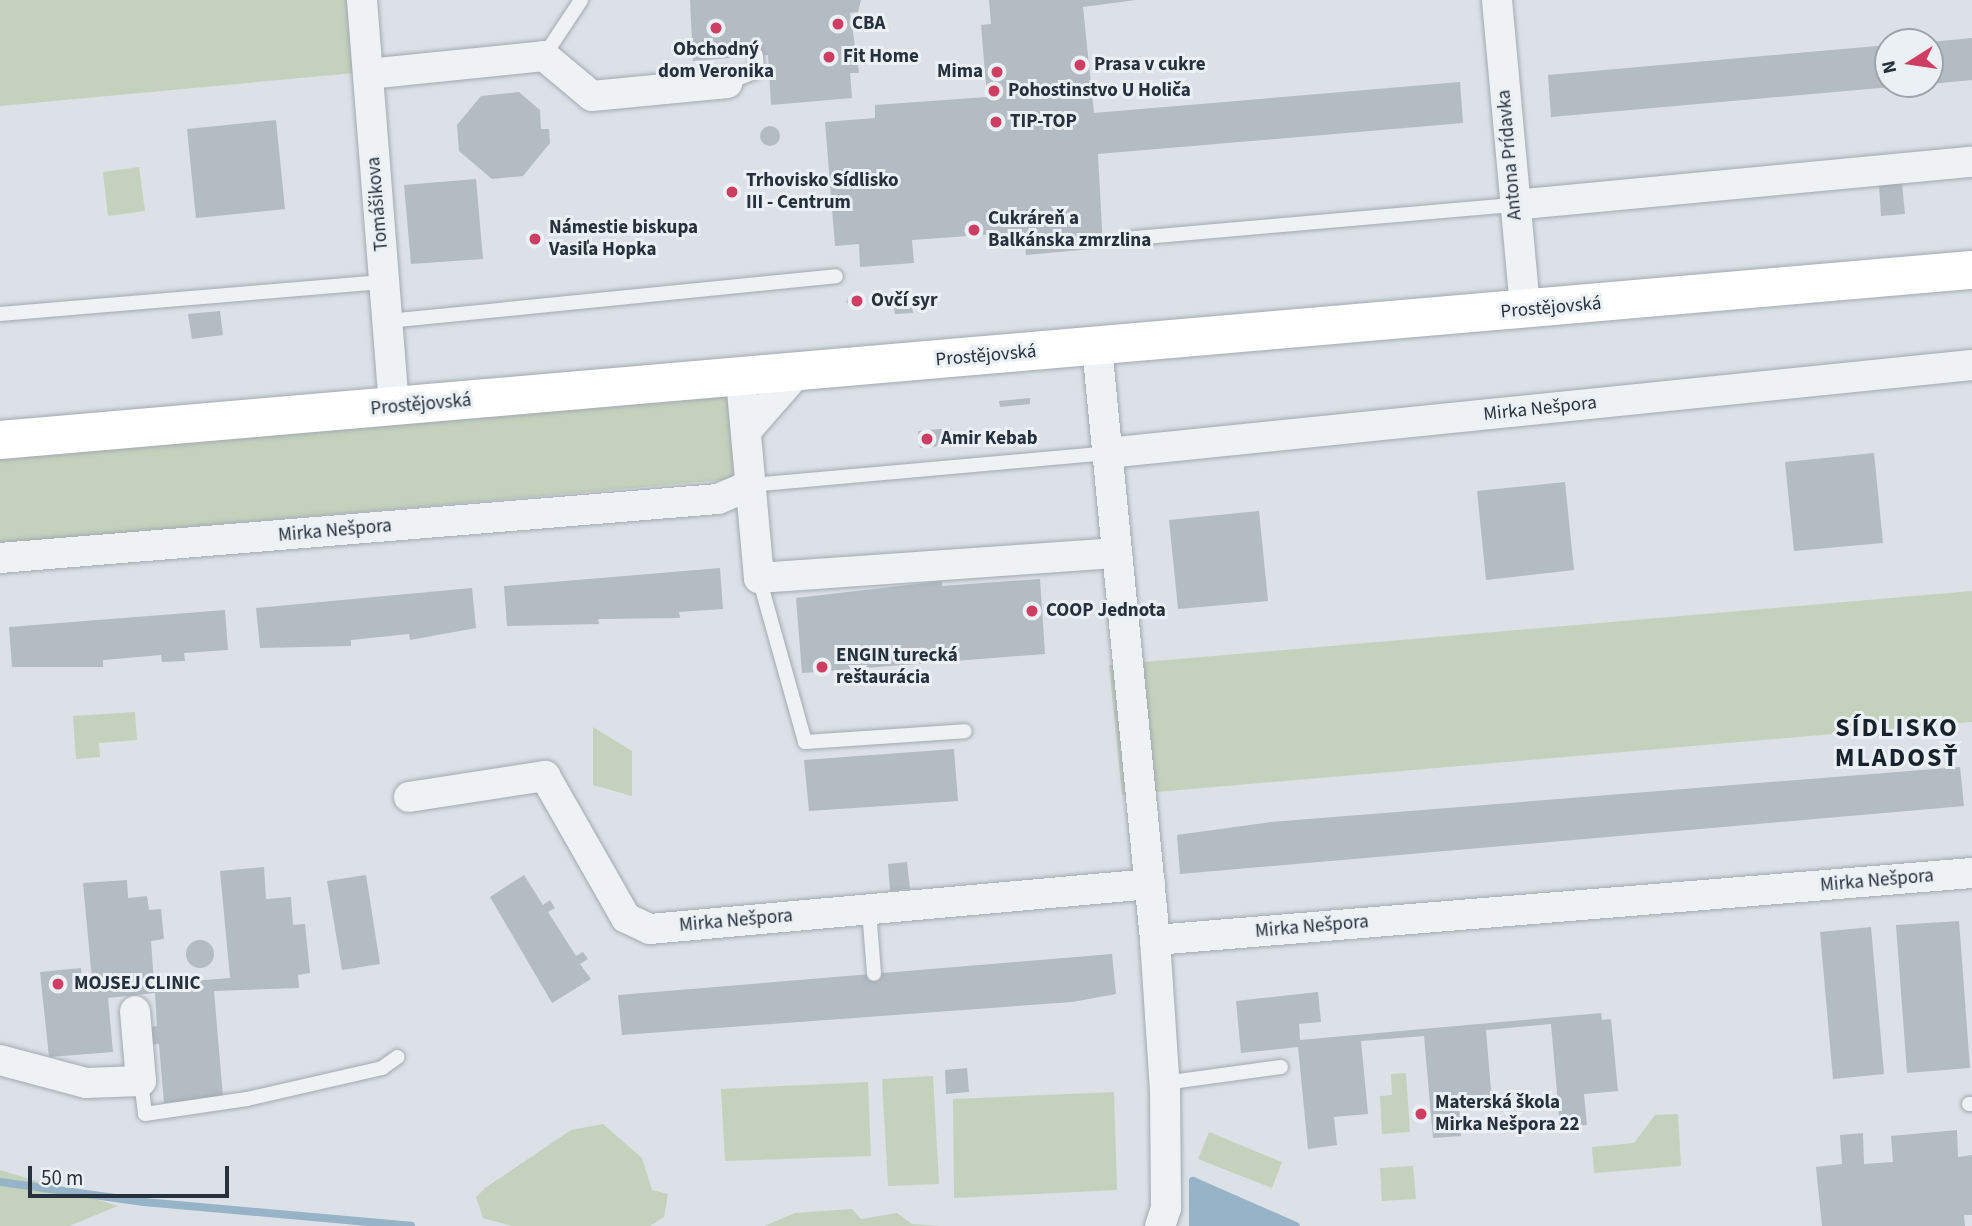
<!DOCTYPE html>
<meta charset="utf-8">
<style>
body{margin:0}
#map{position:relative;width:1972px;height:1226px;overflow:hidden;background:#dce1e7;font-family:"Source Sans 3",sans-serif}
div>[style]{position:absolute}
.green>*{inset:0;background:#c4d1bd}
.water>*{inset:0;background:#96b3c7}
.stream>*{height:8px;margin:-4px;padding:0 4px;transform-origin:4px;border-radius:4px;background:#96b3c7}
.building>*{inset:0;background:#b3bbc3}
.round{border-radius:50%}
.roads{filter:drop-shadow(0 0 2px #a2a9b1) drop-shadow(0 0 2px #a2a9b1)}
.lane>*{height:14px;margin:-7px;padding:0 7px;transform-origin:7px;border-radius:7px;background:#eff2f5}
.street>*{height:30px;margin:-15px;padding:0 15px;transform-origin:15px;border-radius:15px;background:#eff2f5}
.secondary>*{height:38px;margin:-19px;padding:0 19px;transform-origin:19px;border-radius:19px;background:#fff}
.dots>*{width:19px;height:19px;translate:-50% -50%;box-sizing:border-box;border:4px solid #ebf0f4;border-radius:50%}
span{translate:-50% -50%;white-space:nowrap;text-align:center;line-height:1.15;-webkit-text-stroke:6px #ebf0f4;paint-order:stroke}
.poi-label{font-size:19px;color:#26313d;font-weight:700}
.left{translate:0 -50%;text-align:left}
.right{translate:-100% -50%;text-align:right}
.street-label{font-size:19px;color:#26313d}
.district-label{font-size:26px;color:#18222d;font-weight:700;letter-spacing:2px}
.north{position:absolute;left:1874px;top:28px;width:70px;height:70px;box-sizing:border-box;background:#ebf0f4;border:2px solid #9ca4ab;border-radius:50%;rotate:258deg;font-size:19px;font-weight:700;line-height:28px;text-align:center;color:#26313d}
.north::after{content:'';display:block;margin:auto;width:24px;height:32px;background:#ce3e63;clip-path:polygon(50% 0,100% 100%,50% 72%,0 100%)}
.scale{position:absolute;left:28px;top:1166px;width:201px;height:32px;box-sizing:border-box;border:4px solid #26313d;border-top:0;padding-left:9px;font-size:21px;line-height:24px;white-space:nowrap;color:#26313d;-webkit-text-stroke:5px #ebf0f4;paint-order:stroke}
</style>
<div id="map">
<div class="green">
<i style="clip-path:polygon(0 0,361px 0,365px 72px,0 106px)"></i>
<i style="clip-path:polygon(139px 167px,145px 211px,108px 216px,103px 172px)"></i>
<i style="clip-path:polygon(730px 375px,746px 478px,0 544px,0 443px)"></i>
<i style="clip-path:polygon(1972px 591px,1972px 722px,1122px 795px,1109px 665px)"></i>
<i style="clip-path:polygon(135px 712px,137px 740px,99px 743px,100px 757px,76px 759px,73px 716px)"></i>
<i style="clip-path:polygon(593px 727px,632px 751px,632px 796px,593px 785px)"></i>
<i style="clip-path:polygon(1406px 1073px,1410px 1132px,1382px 1134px,1380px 1096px,1392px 1095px,1391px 1074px)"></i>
<i style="clip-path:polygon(933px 1076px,939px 1184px,888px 1186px,882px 1079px)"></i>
<i style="clip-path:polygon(868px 1082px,871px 1156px,725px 1161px,721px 1089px)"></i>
<i style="clip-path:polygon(1114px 1092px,1117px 1190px,954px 1198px,953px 1099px)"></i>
<i style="clip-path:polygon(1678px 1114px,1681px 1166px,1594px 1173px,1592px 1147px,1634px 1143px,1655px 1115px)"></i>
<i style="clip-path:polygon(603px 1124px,642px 1158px,652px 1190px,668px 1194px,664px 1217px,650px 1226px,512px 1226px,483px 1218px,476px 1197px,485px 1188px,571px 1130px)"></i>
<i style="clip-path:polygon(1209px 1132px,1282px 1162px,1272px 1188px,1198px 1159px)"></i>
<i style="clip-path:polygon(1413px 1166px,1416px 1199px,1382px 1201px,1380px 1168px)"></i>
<i style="clip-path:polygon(0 1170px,118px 1206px,69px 1226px,0 1226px)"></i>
<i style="clip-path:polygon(852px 1209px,861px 1219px,897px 1213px,912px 1224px,941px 1226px,764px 1226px,795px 1213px)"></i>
</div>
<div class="water">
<i style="clip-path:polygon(1193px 1181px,1253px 1206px,1296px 1226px,1193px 1226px)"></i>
</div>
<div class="stream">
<i style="left:0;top:1182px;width:145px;rotate:7.9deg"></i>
<i style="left:144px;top:1202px;width:268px;rotate:5.1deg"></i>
<i style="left:1193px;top:1226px;width:45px;rotate:-90deg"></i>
<i style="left:1193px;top:1181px;width:112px;rotate:23.6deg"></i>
</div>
<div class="building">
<i style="clip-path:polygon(690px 0,861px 0,858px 12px,850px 13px,859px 73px,850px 73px,852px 98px,771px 105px,768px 55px,693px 61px)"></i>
<i style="clip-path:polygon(989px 0,1136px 0,1083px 7px,1094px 113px,1460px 82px,1463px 123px,1098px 154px,1103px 248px,1026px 255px,1024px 232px,912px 240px,914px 263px,860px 267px,859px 244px,835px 246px,825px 122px,875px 118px,875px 105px,987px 97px,981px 25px,991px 24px)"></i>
<i style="clip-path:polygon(1972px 38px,1972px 80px,1930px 84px,1930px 42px)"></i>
<i style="clip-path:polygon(1888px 45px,1888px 84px,1903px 86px,1551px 117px,1548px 75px)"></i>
<i style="clip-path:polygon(519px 92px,540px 110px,541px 129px,549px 129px,550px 143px,523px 176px,492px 179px,459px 151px,457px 125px,481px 96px)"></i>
<i style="clip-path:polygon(276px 120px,285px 209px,196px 218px,187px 129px)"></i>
<i class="round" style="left:760px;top:126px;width:20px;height:20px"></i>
<i style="clip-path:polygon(476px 179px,483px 259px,411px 264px,404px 185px)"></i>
<i style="clip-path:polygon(1902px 183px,1905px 214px,1881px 216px,1879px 185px)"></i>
<i style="clip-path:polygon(861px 293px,867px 301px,852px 308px,846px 302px,850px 294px)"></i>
<i style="clip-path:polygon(912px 306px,913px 313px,895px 314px,894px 308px)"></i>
<i style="clip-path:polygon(220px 311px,223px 335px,192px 339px,188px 314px)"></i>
<i style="clip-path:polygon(1030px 398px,1030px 404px,1000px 407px,999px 401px)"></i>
<i style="clip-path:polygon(951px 428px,953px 445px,920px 448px,918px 431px)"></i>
<i style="clip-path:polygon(1874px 453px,1883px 543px,1794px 551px,1785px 462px)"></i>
<i style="clip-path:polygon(1565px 482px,1574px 570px,1486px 580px,1477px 491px)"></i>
<i style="clip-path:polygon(1259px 511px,1268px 601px,1178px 609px,1169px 520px)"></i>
<i style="clip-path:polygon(720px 568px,723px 609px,679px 612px,680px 618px,598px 619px,599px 624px,507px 626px,504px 586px)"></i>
<i style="clip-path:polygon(1040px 579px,1045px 654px,802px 673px,796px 598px,942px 581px,942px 586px)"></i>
<i style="clip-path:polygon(472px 588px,476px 628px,410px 640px,409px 634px,351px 640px,351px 646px,260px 648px,256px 608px)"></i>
<i style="clip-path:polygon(225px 610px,228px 650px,184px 653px,185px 661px,162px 662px,161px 655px,103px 660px,103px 667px,12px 667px,9px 627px)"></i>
<i style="clip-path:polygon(954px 749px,958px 801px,809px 811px,804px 760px)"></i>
<i style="clip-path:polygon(1960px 767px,1964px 806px,1180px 874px,1177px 835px,1271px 822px)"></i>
<i style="clip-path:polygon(907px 862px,910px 889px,890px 891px,888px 864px)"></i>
<i style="clip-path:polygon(264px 867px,266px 899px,291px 897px,293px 925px,305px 924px,310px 973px,298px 975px,299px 988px,214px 991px,223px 1097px,164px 1103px,159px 1044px,141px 1045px,140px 1028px,157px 1026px,155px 993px,108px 998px,113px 1052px,49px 1057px,40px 972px,81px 968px,83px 991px,93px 990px,83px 883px,127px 880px,128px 898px,147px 896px,149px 910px,161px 909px,164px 939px,151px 941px,154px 984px,230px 978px,220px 871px)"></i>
<i style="clip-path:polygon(366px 875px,380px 964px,342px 970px,327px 881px)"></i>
<i style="clip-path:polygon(524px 875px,543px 905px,550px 900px,555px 908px,548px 912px,576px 956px,583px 952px,588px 959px,580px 964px,591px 979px,552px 1003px,490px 897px)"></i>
<i style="clip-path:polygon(1959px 921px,1970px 1068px,1907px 1073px,1896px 925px)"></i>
<i style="clip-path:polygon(1871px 927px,1884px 1074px,1833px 1079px,1820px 932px)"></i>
<i class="round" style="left:186px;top:940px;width:28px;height:28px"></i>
<i style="clip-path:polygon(1112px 954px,1116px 994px,1072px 1002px,622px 1035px,618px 995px)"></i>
<i style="clip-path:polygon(1318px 992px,1321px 1022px,1299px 1024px,1300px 1040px,1601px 1013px,1602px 1020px,1611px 1019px,1618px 1091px,1584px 1094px,1587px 1125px,1560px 1127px,1551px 1024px,1486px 1030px,1492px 1102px,1459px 1105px,1461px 1136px,1433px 1138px,1424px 1036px,1361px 1041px,1368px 1114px,1334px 1117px,1337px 1145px,1308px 1149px,1298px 1047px,1241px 1053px,1236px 1001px)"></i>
<i style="clip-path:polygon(967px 1068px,969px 1092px,946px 1094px,945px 1070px)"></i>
<i style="clip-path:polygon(1957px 1130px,1958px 1157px,1972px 1155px,1972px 1215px,1964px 1215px,1965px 1226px,1822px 1226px,1816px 1167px,1842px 1164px,1840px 1135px,1863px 1133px,1864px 1164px,1893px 1162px,1891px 1136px)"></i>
</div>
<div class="roads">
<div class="lane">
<i style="left:544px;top:56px;width:67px;rotate:-56.5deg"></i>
<i style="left:727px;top:83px;width:32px;rotate:-22deg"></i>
<i style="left:757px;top:71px;width:16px;rotate:-94deg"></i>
<i style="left:1134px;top:238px;width:381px;rotate:-5deg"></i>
<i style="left:0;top:314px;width:386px;rotate:-4.8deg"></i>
<i style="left:388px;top:321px;width:450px;rotate:-5.7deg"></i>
<i style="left:751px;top:485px;width:357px;rotate:-5.1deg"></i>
<i style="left:759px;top:578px;width:170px;rotate:74.3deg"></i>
<i style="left:805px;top:742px;width:160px;rotate:-3.9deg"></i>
<i style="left:869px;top:910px;width:64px;rotate:85.5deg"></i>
<i style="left:141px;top:1081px;width:33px;rotate:83deg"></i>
<i style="left:145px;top:1114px;width:103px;rotate:-8.4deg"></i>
<i style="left:247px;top:1099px;width:139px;rotate:-12.9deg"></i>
<i style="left:382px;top:1068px;width:19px;rotate:-35deg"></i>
<i style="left:1164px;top:1083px;width:118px;rotate:-7.8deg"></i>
<i style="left:1969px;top:1104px;width:3px"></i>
</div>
<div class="street">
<i style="left:362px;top:0;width:408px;rotate:85.5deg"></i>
<i style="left:1497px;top:0;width:311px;rotate:84.8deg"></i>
<i style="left:368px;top:74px;width:177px;rotate:-5.8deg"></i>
<i style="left:544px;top:56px;width:62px;rotate:39.8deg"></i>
<i style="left:592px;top:96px;width:136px;rotate:-5.5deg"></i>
<i style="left:1514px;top:205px;width:460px;rotate:-5.4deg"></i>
<i style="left:1097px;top:347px;width:596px;rotate:84.41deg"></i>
<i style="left:1155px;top:940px;width:820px;rotate:-4.69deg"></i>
<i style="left:741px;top:380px;width:199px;rotate:84.8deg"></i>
<i style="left:759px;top:578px;width:359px;rotate:-4deg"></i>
<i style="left:746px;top:431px;width:74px;rotate:-48.8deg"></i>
<i style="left:1107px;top:453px;width:869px;rotate:-5.81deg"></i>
<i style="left:0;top:558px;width:720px;rotate:-4.7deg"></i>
<i style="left:718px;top:499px;width:36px;rotate:-23deg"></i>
<i style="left:409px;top:797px;width:138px;rotate:-8.8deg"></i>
<i style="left:545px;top:776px;width:163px;rotate:60.3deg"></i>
<i style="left:626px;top:918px;width:26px;rotate:25deg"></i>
<i style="left:650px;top:929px;width:502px;rotate:-5.14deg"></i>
<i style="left:1155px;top:940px;width:151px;rotate:86.2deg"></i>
<i style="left:1165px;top:1091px;width:117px;rotate:89.5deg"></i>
<i style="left:1166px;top:1208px;width:19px;rotate:108deg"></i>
<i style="left:0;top:1060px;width:89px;rotate:15deg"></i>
<i style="left:86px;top:1083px;width:55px;rotate:-2.1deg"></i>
<i style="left:141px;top:1081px;width:70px;rotate:-94.9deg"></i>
</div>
<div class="secondary">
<i style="left:0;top:440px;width:1979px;rotate:-4.93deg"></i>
</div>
</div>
<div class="dots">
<i style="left:838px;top:24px;background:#ce3e63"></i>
<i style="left:716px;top:28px;background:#ce3e63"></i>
<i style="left:829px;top:57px;background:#ce3e63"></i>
<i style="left:1080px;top:65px;background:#ce3e63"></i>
<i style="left:997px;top:72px;background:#ce3e63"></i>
<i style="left:994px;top:91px;background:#ce3e63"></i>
<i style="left:996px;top:122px;background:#ce3e63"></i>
<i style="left:732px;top:192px;background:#ce3e63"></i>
<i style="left:974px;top:230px;background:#ce3e63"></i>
<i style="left:535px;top:239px;background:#ce3e63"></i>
<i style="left:857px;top:301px;background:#ce3e63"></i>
<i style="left:927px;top:439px;background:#ce3e63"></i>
<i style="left:1032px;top:611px;background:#ce3e63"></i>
<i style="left:822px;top:667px;background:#ce3e63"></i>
<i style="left:58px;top:984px;background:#ce3e63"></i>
<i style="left:1421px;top:1114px;background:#ce3e63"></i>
</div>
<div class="poi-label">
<span class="left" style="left:852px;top:24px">CBA</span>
<span style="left:716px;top:61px">Obchodný<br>dom Veronika</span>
<span class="left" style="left:843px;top:57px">Fit Home</span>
<span class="left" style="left:1094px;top:65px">Prasa v cukre</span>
<span class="right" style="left:983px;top:72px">Mima</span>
<span class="left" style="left:1008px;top:91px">Pohostinstvo U Holiča</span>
<span class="left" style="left:1010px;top:122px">TIP-TOP</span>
<span class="left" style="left:746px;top:192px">Trhovisko Sídlisko<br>III - Centrum</span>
<span class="left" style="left:988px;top:230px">Cukráreň a<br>Balkánska zmrzlina</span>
<span class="left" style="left:549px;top:239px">Námestie biskupa<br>Vasiľa Hopka</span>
<span class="left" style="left:871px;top:301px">Ovčí syr</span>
<span class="left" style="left:941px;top:439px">Amir Kebab</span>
<span class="left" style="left:1046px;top:611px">COOP Jednota</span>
<span class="left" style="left:836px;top:667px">ENGIN turecká<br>reštaurácia</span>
<span class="left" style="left:74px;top:984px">MOJSEJ CLINIC</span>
<span class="left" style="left:1435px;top:1114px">Materská škola<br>Mirka Nešpora 22</span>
</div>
<div class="street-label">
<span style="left:1510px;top:155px;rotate:-95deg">Antona Prídavka</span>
<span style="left:378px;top:204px;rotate:-95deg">Tomášikova</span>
<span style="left:1551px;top:308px;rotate:-5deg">Prostějovská</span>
<span style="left:986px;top:356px;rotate:-5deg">Prostějovská</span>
<span style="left:421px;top:405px;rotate:-5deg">Prostějovská</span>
<span style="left:1540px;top:409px;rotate:-6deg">Mirka Nešpora</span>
<span style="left:335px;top:531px;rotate:-5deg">Mirka Nešpora</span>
<span style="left:1877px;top:881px;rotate:-5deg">Mirka Nešpora</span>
<span style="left:736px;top:921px;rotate:-5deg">Mirka Nešpora</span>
<span style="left:1312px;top:927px;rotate:-5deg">Mirka Nešpora</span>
</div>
<div class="district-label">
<span style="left:1897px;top:743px">SÍDLISKO<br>MLADOSŤ</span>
</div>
<div class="north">N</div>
<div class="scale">50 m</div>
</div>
